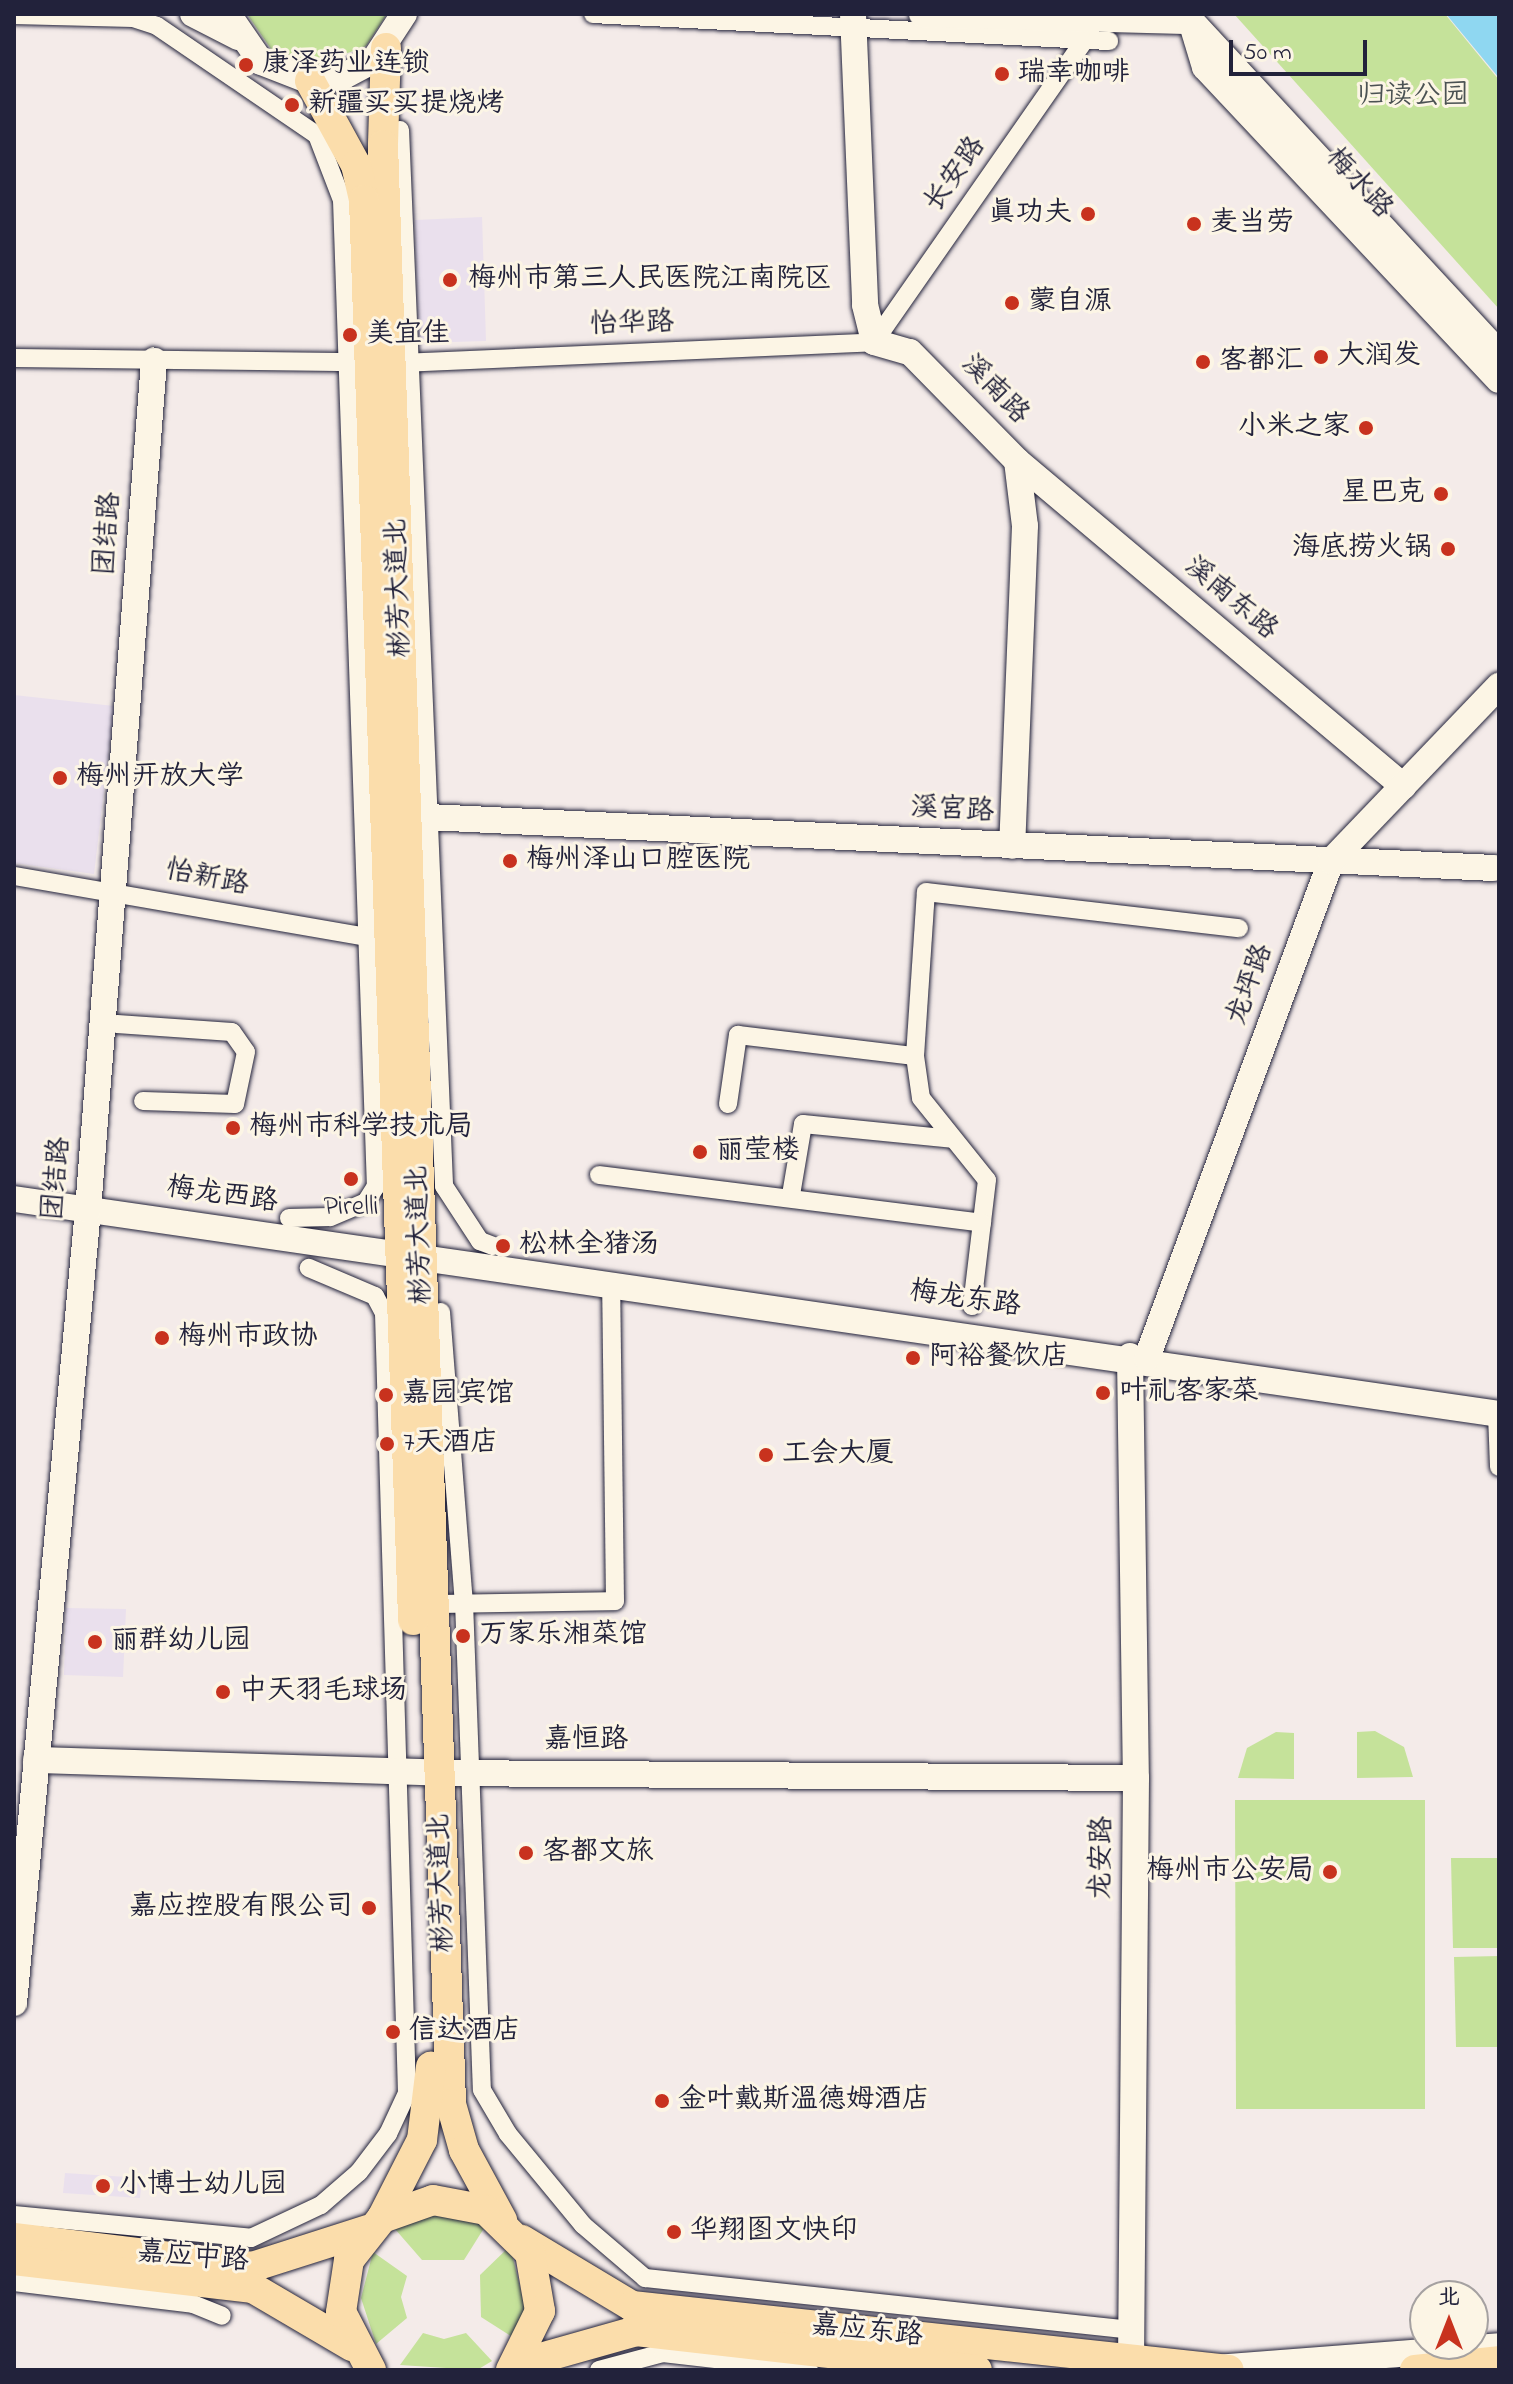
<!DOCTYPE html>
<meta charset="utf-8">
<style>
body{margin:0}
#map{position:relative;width:1513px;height:2384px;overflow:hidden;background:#f4ebe9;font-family:"Indie Flower","LXGW WenKai TC",sans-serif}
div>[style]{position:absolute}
.built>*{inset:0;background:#eae0ed}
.green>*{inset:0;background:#c5e29a}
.water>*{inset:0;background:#8fd7f1}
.roads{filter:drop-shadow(0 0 2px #22223b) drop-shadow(0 0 2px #22223b)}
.street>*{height:18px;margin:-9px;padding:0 9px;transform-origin:9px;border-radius:9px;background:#fcf5e5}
.secondary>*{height:26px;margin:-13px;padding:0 13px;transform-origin:13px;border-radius:13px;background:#fcf5e5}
.primary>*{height:30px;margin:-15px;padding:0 15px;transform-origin:15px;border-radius:15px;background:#fbddab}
.dots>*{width:22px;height:22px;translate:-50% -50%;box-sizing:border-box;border:4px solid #fcf5e5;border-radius:50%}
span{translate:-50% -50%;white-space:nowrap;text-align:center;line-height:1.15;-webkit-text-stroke:6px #fcf5e5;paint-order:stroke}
.poi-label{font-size:28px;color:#22223b}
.left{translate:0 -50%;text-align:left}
.right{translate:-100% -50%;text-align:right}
.park-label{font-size:28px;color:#4b5253}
.street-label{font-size:28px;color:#22223b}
.frame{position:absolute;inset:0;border:16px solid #22223b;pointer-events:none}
.north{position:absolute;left:1409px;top:2280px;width:80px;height:80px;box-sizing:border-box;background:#fcf5e5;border:2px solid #a5a1a1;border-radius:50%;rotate:0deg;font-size:22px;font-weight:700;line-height:32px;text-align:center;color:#22223b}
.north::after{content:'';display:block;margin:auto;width:28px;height:36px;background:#c8321e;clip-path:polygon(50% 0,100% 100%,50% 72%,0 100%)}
.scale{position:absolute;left:1229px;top:40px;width:138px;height:36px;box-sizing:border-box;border:4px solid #22223b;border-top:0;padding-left:10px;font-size:24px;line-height:28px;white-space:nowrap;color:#22223b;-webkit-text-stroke:6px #fcf5e5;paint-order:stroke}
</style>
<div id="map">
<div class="built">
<i style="clip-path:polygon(482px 217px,486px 341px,419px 343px,415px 220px)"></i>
<i style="clip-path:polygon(14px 695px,114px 706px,94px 874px,14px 863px)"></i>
<i style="clip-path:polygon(66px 1608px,126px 1609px,123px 1677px,64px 1675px)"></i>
<i style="clip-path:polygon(65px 2173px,142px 2178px,140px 2198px,63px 2193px)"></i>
</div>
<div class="green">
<i style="clip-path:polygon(247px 14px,387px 14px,366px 46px,319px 64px,271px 49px)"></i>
<i style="clip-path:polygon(1234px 14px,1445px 14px,1499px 80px,1499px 309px)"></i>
<i style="clip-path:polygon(1375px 1731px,1404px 1747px,1413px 1777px,1357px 1778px,1357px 1732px)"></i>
<i style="clip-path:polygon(1276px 1732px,1294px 1733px,1294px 1779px,1238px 1778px,1247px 1748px)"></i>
<i style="clip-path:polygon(1235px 1800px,1425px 1800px,1425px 2109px,1236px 2109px)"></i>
<i style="clip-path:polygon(1451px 1858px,1498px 1858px,1499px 1948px,1453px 1948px)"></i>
<i style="clip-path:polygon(1499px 1956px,1499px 2047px,1456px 2047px,1454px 1957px)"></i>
<i style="clip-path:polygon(440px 2213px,486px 2225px,464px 2260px,422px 2260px,395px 2229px)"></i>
<i style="clip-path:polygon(510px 2246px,525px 2308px,514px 2338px,481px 2317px,480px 2275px)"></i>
<i style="clip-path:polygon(373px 2252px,407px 2276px,401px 2297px,407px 2318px,376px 2344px,361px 2298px)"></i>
<i style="clip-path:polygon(423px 2333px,444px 2339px,466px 2333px,492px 2361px,477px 2370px,400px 2365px)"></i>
</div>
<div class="water">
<i style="clip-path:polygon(1446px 14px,1499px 14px,1499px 78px)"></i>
</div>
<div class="roads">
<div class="street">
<i style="left:593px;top:14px;width:517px;rotate:3deg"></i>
<i style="left:14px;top:15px;width:119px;rotate:1.4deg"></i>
<i style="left:133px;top:18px;width:25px;rotate:18deg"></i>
<i style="left:157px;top:26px;width:194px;rotate:34.3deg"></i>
<i style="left:317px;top:135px;width:70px;rotate:69deg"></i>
<i style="left:342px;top:200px;width:987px;rotate:88.03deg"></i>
<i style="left:376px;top:1186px;width:19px;rotate:122deg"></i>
<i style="left:366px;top:1202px;width:39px;rotate:157deg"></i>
<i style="left:330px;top:1217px;width:41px;rotate:178.6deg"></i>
<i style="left:400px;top:130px;width:1057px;rotate:87.61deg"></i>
<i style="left:444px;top:1186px;width:66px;rotate:56.8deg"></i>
<i style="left:480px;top:1241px;width:14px;rotate:21deg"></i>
<i style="left:14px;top:358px;width:345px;rotate:0.7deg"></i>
<i style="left:401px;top:363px;width:473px;rotate:-2.5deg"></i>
<i style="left:874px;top:342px;width:367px;rotate:-55.1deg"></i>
<i style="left:14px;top:876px;width:369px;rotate:9.8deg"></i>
<i style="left:117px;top:1024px;width:115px;rotate:4deg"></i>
<i style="left:232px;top:1032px;width:24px;rotate:55deg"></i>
<i style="left:246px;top:1052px;width:53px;rotate:101.9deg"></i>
<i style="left:235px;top:1104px;width:92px;rotate:-178.1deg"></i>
<i style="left:915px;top:1056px;width:164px;rotate:-86.2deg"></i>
<i style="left:926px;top:892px;width:315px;rotate:6.6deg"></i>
<i style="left:728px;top:1104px;width:70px;rotate:-81.8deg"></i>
<i style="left:738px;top:1035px;width:178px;rotate:6.8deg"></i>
<i style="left:915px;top:1056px;width:42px;rotate:81.9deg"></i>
<i style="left:921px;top:1098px;width:105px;rotate:51.2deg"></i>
<i style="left:987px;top:1180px;width:127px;rotate:96.8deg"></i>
<i style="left:599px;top:1175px;width:386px;rotate:7.1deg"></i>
<i style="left:791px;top:1195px;width:72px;rotate:-80.4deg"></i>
<i style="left:803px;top:1124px;width:150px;rotate:5.7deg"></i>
<i style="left:441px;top:1312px;width:291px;rotate:85.5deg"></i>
<i style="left:464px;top:1602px;width:488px;rotate:87.9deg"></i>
<i style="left:482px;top:2090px;width:51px;rotate:59.4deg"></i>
<i style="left:508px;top:2134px;width:118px;rotate:50.5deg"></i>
<i style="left:583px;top:2225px;width:82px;rotate:40.5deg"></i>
<i style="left:645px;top:2278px;width:489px;rotate:6.1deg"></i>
<i style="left:1497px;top:1414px;width:53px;rotate:87.8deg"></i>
<i style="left:434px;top:1604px;width:181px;rotate:-0.9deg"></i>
<i style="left:615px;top:1601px;width:318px;rotate:-90.7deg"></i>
<i style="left:14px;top:2215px;width:238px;rotate:5.5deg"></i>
<i style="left:251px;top:2238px;width:77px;rotate:-25.2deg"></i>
<i style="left:321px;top:2205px;width:50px;rotate:-41deg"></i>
<i style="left:359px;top:2172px;width:48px;rotate:-52.7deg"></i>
<i style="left:388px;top:2134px;width:45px;rotate:-65.1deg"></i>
<i style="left:407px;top:2093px;width:780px;rotate:-91.69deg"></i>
<i style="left:384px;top:1313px;width:19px;rotate:-118deg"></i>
<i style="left:375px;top:1296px;width:72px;rotate:-157deg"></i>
<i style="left:14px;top:2282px;width:180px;rotate:7deg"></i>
<i style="left:193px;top:2304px;width:31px;rotate:22deg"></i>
<i style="left:599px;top:2370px;width:66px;rotate:-14.9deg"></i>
<i style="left:663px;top:2353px;width:147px;rotate:6.6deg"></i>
</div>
<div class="secondary">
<i style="left:193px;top:14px;width:51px;rotate:27.1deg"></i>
<i style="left:228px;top:14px;width:58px;rotate:55.5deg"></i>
<i style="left:261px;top:62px;width:53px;rotate:21.2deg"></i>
<i style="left:310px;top:81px;width:34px;rotate:-8deg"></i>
<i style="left:344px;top:76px;width:34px;rotate:-28deg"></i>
<i style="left:374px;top:60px;width:55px;rotate:-56.9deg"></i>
<i style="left:853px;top:14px;width:291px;rotate:87.6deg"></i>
<i style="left:865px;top:305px;width:38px;rotate:76deg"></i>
<i style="left:874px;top:342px;width:37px;rotate:16deg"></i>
<i style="left:910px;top:352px;width:153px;rotate:45.5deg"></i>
<i style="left:1017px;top:461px;width:65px;rotate:83deg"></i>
<i style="left:1025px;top:526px;width:320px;rotate:92.3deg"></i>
<i style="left:922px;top:14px;width:269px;rotate:1.5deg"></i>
<i style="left:1191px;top:21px;width:48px;rotate:73.1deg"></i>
<i style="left:1205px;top:67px;width:429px;rotate:46.8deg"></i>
<i style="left:1194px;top:24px;width:449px;rotate:47.2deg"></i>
<i style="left:1017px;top:461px;width:505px;rotate:40.1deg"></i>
<i style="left:407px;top:816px;width:1088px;rotate:2.74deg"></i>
<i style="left:14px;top:1199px;width:1500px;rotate:8.24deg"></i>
<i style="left:1130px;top:1356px;width:422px;rotate:89.2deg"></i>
<i style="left:1136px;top:1778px;width:583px;rotate:90.49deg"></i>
<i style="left:1147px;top:1358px;width:530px;rotate:-69.68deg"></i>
<i style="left:1331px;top:861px;width:243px;rotate:-46.2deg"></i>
<i style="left:36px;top:1760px;width:403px;rotate:1.8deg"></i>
<i style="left:439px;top:1773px;width:697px;rotate:0.41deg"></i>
<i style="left:14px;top:2003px;width:796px;rotate:-84.67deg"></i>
<i style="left:88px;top:1210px;width:852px;rotate:-85.55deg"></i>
<i style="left:1216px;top:2368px;width:284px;rotate:-4.4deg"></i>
</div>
<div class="primary">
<i style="left:386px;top:48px;width:97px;rotate:91.8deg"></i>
<i style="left:383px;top:145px;width:1960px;rotate:88.01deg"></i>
<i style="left:451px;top:2104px;width:48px;rotate:74.2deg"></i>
<i style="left:464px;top:2150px;width:80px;rotate:61.5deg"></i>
<i style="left:310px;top:81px;width:96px;rotate:61.3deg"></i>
<i style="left:356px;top:165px;width:36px;rotate:77deg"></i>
<i style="left:364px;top:200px;width:1421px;rotate:88.02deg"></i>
<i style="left:382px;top:2218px;width:88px;rotate:-62.9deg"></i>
<i style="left:422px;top:2140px;width:74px;rotate:-83deg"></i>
<i style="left:14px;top:2238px;width:240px;rotate:6.9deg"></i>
<i style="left:252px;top:2267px;width:122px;rotate:-17.7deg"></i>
<i style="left:522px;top:2240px;width:128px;rotate:31deg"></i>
<i style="left:632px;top:2306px;width:600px;rotate:6.12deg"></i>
<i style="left:14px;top:2260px;width:241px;rotate:6.7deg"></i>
<i style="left:253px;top:2288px;width:115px;rotate:30.4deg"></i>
<i style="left:516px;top:2365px;width:125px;rotate:-15.8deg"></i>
<i style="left:636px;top:2331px;width:343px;rotate:6.5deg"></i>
<i style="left:371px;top:2370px;width:65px;rotate:-117.3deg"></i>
<i style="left:341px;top:2312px;width:53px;rotate:-81.3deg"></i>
<i style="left:349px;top:2260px;width:53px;rotate:-51.8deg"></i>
<i style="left:382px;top:2218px;width:54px;rotate:-19.4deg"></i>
<i style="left:433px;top:2200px;width:54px;rotate:10.7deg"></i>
<i style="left:486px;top:2210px;width:62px;rotate:44.3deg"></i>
<i style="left:530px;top:2253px;width:59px;rotate:80.2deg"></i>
<i style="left:540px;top:2311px;width:66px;rotate:116.2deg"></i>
<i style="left:1415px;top:2370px;width:84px;rotate:-6.1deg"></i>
</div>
</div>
<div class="dots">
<i style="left:246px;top:65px;background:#c8321e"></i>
<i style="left:1002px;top:74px;background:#c8321e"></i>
<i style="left:292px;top:105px;background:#c8321e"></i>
<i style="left:1088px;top:214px;background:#c8321e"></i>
<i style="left:1194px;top:224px;background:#c8321e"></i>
<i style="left:450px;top:280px;background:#c8321e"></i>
<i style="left:1012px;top:303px;background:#c8321e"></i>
<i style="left:350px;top:335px;background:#c8321e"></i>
<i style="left:1321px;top:357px;background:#c8321e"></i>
<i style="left:1203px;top:362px;background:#c8321e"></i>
<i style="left:1366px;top:428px;background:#c8321e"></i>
<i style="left:1441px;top:494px;background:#c8321e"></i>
<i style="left:1448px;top:549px;background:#c8321e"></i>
<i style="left:60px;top:778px;background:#c8321e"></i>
<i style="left:510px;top:861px;background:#c8321e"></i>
<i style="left:233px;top:1128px;background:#c8321e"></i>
<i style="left:700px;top:1152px;background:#c8321e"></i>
<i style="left:351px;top:1179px;background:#c8321e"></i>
<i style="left:503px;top:1246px;background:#c8321e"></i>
<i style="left:162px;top:1338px;background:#c8321e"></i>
<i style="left:913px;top:1358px;background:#c8321e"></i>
<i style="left:1103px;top:1393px;background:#c8321e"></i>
<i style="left:386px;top:1395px;background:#c8321e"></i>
<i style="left:387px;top:1444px;background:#c8321e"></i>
<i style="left:766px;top:1455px;background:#c8321e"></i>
<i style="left:463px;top:1636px;background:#c8321e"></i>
<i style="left:95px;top:1642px;background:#c8321e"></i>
<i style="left:223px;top:1692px;background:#c8321e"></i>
<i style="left:526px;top:1853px;background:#c8321e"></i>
<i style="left:1330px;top:1872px;background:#c8321e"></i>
<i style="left:369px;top:1908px;background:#c8321e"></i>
<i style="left:393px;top:2032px;background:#c8321e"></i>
<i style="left:662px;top:2101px;background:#c8321e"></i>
<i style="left:103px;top:2186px;background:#c8321e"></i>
<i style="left:674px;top:2232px;background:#c8321e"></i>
</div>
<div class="poi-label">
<span class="left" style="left:262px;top:65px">康泽药业连锁</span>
<span class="left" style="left:1018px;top:74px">瑞幸咖啡</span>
<span class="left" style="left:308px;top:105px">新疆买买提烧烤</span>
<span class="right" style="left:1072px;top:214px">真功夫</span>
<span class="left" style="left:1210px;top:224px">麦当劳</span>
<span class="left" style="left:468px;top:280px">梅州市第三人民医院江南院区</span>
<span class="left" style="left:1028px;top:303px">蒙自源</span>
<span class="left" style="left:366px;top:335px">美宜佳</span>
<span class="left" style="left:1337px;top:357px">大润发</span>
<span class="left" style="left:1219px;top:362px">客都汇</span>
<span class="right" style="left:1350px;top:428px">小米之家</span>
<span class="right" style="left:1425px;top:494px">星巴克</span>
<span class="right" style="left:1432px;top:549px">海底捞火锅</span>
<span class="left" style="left:76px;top:778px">梅州开放大学</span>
<span class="left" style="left:526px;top:861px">梅州泽山口腔医院</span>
<span class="left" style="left:249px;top:1128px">梅州市科学技术局</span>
<span class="left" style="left:716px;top:1152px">丽莹楼</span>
<span style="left:351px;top:1208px">Pirelli</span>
<span class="left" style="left:519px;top:1246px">松林全猪汤</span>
<span class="left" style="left:178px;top:1338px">梅州市政协</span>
<span class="left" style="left:929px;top:1358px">阿裕餐饮店</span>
<span class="left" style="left:1119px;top:1393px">叶礼客家菜</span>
<span class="left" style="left:402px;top:1395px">嘉园宾馆</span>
<span class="left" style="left:403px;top:1444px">7天酒店</span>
<span class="left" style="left:782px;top:1455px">工会大厦</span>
<span class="left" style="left:479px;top:1636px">万家乐湘菜馆</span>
<span class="left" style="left:111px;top:1642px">丽群幼儿园</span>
<span class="left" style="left:239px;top:1692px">中天羽毛球场</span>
<span class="left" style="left:542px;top:1853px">客都文旅</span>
<span class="right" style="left:1314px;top:1872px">梅州市公安局</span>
<span class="right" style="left:353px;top:1908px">嘉应控股有限公司</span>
<span class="left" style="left:409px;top:2032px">信达酒店</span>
<span class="left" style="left:678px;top:2101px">金叶戴斯温德姆酒店</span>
<span class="left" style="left:119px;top:2186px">小博士幼儿园</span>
<span class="left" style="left:690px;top:2232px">华翔图文快印</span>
</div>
<div class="park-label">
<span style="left:1413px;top:97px">归读公园</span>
</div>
<div class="street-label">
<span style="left:956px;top:175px;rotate:-55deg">长安路</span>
<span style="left:1358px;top:184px;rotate:47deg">梅水路</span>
<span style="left:632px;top:325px;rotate:-2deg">怡华路</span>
<span style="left:994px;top:390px;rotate:46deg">溪南路</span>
<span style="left:109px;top:534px;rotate:-86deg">团结路</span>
<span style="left:400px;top:588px;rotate:-92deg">彬芳大道北</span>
<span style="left:1230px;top:599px;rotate:40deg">溪南东路</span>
<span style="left:952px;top:811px;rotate:3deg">溪宫路</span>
<span style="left:207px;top:879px;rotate:11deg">怡新路</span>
<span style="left:1251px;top:985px;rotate:-70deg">龙坪路</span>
<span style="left:58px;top:1179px;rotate:-85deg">团结路</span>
<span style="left:222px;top:1196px;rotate:8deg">梅龙西路</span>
<span style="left:421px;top:1235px;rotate:-92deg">彬芳大道北</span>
<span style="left:965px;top:1300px;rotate:8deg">梅龙东路</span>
<span style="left:586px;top:1741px">嘉恒路</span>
<span style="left:1103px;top:1858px;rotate:-89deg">龙安路</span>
<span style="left:443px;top:1883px;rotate:-92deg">彬芳大道北</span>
<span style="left:193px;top:2258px;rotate:5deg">嘉应中路</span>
<span style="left:867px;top:2332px;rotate:6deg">嘉应东路</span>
</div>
<div class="frame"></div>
<div class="north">北</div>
<div class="scale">50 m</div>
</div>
